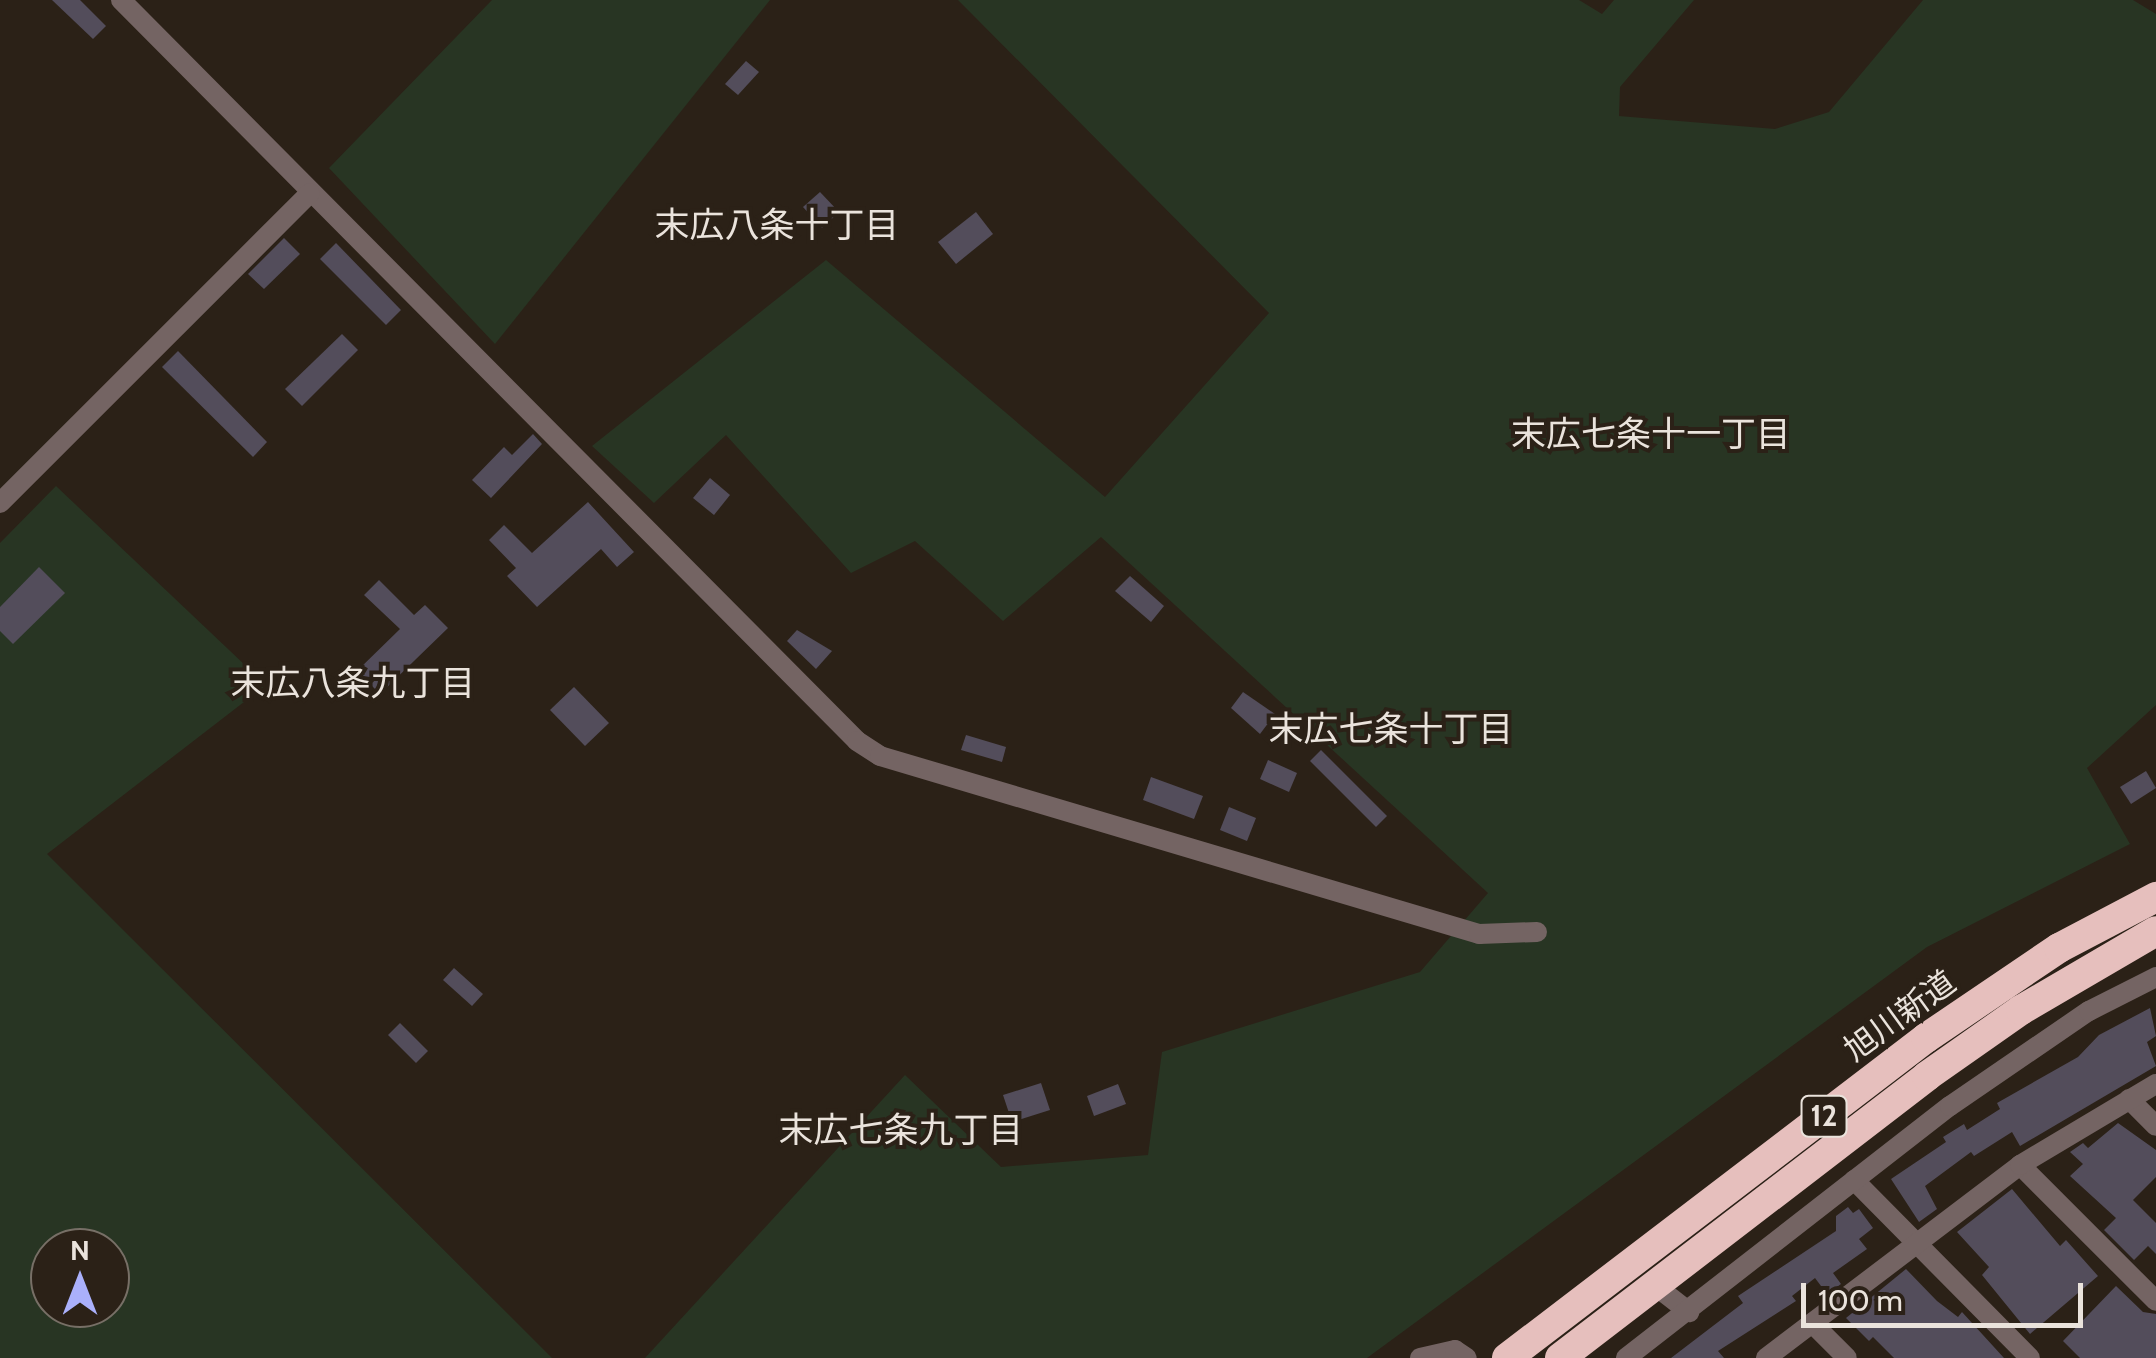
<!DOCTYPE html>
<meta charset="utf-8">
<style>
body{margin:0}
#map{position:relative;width:2156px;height:1358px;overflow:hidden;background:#2b2117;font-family:Cabin,"Noto Sans JP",sans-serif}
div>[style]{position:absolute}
.green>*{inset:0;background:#283523}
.building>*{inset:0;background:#534d5b}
.street>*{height:20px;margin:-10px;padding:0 10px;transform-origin:10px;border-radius:10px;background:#746463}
.highway>*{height:30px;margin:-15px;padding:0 15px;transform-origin:15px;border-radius:15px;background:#e6bfbd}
span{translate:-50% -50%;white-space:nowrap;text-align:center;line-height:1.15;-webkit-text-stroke:8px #2b2117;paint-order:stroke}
.shield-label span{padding:2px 8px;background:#2b2117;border:2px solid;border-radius:8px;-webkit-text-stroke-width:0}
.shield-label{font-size:30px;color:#eae3dc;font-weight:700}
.street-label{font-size:32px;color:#eae3dc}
.neighbourhood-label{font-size:35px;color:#eae3dc}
.north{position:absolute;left:30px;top:1228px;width:100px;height:100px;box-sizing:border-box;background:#2b2117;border:2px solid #776f66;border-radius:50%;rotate:0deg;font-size:28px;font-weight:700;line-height:40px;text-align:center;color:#eae3dc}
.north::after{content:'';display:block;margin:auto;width:35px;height:45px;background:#aab0fb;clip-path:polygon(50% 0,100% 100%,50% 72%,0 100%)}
.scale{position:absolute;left:1801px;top:1283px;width:282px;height:45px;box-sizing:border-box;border:5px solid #eae3dc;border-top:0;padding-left:12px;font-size:30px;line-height:35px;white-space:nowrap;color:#eae3dc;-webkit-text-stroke:8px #2b2117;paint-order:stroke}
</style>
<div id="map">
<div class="green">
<i style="clip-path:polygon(492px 0,770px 0,495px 344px,329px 168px)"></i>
<i style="clip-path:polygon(958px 0,1579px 0,1602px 14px,1614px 0,1694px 0,1620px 87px,1619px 116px,1775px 129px,1829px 112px,1923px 0,2133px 0,2156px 14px,2156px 705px,2087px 768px,2130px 844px,1927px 947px,1367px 1358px,645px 1358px,905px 1075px,1001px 1167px,1148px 1155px,1162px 1052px,1420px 972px,1488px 893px,1101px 537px,1003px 621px,915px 541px,851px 573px,726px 435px,654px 503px,592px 446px,826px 260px,1105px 497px,1269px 313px)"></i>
<i style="clip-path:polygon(evenodd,56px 486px,266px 685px,47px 854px,552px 1358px,0 1358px,0 543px,56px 486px,50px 1248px,110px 1248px,110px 1308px,50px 1308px,50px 1248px)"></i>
</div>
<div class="building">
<i style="clip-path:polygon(52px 0,80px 0,106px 26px,93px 39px)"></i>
<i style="clip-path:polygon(746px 61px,759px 72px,738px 95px,725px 84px)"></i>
<i style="clip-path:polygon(820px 192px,839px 212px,822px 228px,803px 207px)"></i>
<i style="clip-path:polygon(976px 212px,993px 234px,956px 264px,938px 242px)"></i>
<i style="clip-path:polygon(284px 238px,300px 254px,264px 289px,248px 274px)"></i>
<i style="clip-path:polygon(336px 243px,401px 310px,386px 325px,320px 259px)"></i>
<i style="clip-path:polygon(342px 334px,358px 350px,302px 406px,285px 389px)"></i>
<i style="clip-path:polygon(178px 351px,267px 442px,253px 457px,162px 367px)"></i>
<i style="clip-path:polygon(533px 434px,542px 444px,491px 498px,472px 480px,504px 447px,512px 455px)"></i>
<i style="clip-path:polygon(710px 478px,730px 495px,714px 515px,693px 498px)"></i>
<i style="clip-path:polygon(588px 502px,634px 552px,617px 567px,601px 549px,537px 607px,507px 576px,516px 568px,489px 540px,504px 525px,532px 553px)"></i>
<i style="clip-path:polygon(39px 567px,65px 593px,13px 644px,0 631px,0 607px)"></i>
<i style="clip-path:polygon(1130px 576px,1164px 606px,1151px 622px,1115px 591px)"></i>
<i style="clip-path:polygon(379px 580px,414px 615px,425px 605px,448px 628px,380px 694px,357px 671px,400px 629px,364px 595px)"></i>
<i style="clip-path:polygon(797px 630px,832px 651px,816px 669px,787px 641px)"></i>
<i style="clip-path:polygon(574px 687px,609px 723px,585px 746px,550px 710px)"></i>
<i style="clip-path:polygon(1243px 692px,1275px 714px,1260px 734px,1231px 708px)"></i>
<i style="clip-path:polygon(966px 735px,1006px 747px,1002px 762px,961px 750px)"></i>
<i style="clip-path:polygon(1321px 750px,1387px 816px,1376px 827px,1310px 761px)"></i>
<i style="clip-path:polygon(1268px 760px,1297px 773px,1289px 792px,1260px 779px)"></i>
<i style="clip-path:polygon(2146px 771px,2156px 788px,2131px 804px,2120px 787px)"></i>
<i style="clip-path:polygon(1151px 777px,1203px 796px,1194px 819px,1143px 800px)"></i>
<i style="clip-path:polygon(1229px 807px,1256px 818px,1247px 841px,1220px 830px)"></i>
<i style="clip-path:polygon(454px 968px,483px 994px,472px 1006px,443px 980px)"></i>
<i style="clip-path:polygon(2150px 1008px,2156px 1036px,2147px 1042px,2156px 1066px,2020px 1146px,2012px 1132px,1974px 1156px,1971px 1152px,1925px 1186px,1937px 1209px,1919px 1222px,1891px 1179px,1946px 1142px,1943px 1137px,1964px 1124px,1967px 1130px,2000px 1109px,1997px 1103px,2078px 1057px,2099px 1035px)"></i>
<i style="clip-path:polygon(400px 1023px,428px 1051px,416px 1063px,388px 1035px)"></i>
<i style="clip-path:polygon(1041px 1083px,1050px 1110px,1012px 1122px,1003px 1095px)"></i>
<i style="clip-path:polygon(1118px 1084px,1126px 1104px,1094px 1116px,1087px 1096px)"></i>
<i style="clip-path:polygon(2118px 1123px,2156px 1150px,2156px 1177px,2133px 1200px,2156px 1223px,2156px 1254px,2148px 1246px,2134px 1260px,2104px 1230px,2116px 1218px,2070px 1176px,2083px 1164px,2070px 1152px,2083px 1143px,2088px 1148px)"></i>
<i style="clip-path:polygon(2012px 1189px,2060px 1246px,2066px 1240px,2098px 1276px,2030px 1334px,1982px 1275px,1989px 1267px,1957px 1232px)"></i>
<i style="clip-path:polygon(1848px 1207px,1853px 1213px,1859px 1209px,1873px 1228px,1859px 1239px,1867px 1249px,1833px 1273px,1841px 1284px,1827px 1294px,1815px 1278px,1792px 1296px,1796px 1301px,1718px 1351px,1724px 1358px,1671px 1358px,1743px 1303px,1738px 1296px,1836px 1231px,1836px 1216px)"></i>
<i style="clip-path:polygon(1906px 1269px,1937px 1301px,1958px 1317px,1962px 1312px,2004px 1358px,1894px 1358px,1873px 1337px,1869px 1341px,1846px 1318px)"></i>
<i style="clip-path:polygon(2116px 1286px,2143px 1312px,2156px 1314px,2156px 1358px,2080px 1358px,2063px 1341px)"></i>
</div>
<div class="street">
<i style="left:121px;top:0;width:1044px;rotate:45.19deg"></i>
<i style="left:857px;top:741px;width:27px;rotate:33deg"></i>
<i style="left:880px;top:756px;width:625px;rotate:16.55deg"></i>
<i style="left:1479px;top:934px;width:58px;rotate:-2deg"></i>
<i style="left:0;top:503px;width:438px;rotate:-45deg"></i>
<i style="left:2129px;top:1099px;width:38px;rotate:45deg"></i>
<i style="left:2020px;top:1165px;width:192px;rotate:45deg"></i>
<i style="left:1854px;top:1180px;width:250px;rotate:45.3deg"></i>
<i style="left:1657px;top:1287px;width:41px;rotate:38deg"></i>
<i style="left:1812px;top:1323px;width:49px;rotate:45deg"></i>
<i style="left:1420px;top:1358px;width:36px;rotate:-13deg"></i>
<i style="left:1455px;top:1350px;width:14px;rotate:34deg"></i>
<i style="left:1626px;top:1358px;width:410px;rotate:-37.9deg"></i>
<i style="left:1950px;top:1106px;width:168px;rotate:-34.4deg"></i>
<i style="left:2089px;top:1011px;width:75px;rotate:-26.9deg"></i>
<i style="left:1766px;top:1358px;width:319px;rotate:-37.2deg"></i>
<i style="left:2020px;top:1165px;width:158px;rotate:-30.8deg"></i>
</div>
<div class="highway">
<i style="left:1507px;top:1358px;width:527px;rotate:-37.37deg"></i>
<i style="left:1926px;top:1038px;width:161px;rotate:-34.1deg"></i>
<i style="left:2059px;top:948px;width:110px;rotate:-27.7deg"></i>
<i style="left:1560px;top:1358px;width:463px;rotate:-37.5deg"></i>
<i style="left:1927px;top:1076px;width:115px;rotate:-35.1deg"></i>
<i style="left:2021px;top:1010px;width:156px;rotate:-30.3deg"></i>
</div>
<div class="shield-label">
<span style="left:1824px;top:1116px">12</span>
</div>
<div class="street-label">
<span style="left:1900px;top:1016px;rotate:-36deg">旭川新道</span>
</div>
<div class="neighbourhood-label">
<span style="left:777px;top:225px">末広八条十丁目</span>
<span style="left:1651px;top:434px">末広七条十一丁目</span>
<span style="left:353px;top:683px">末広八条九丁目</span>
<span style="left:1391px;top:729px">末広七条十丁目</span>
<span style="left:901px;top:1130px">末広七条九丁目</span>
</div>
<div class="north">N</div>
<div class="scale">100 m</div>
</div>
